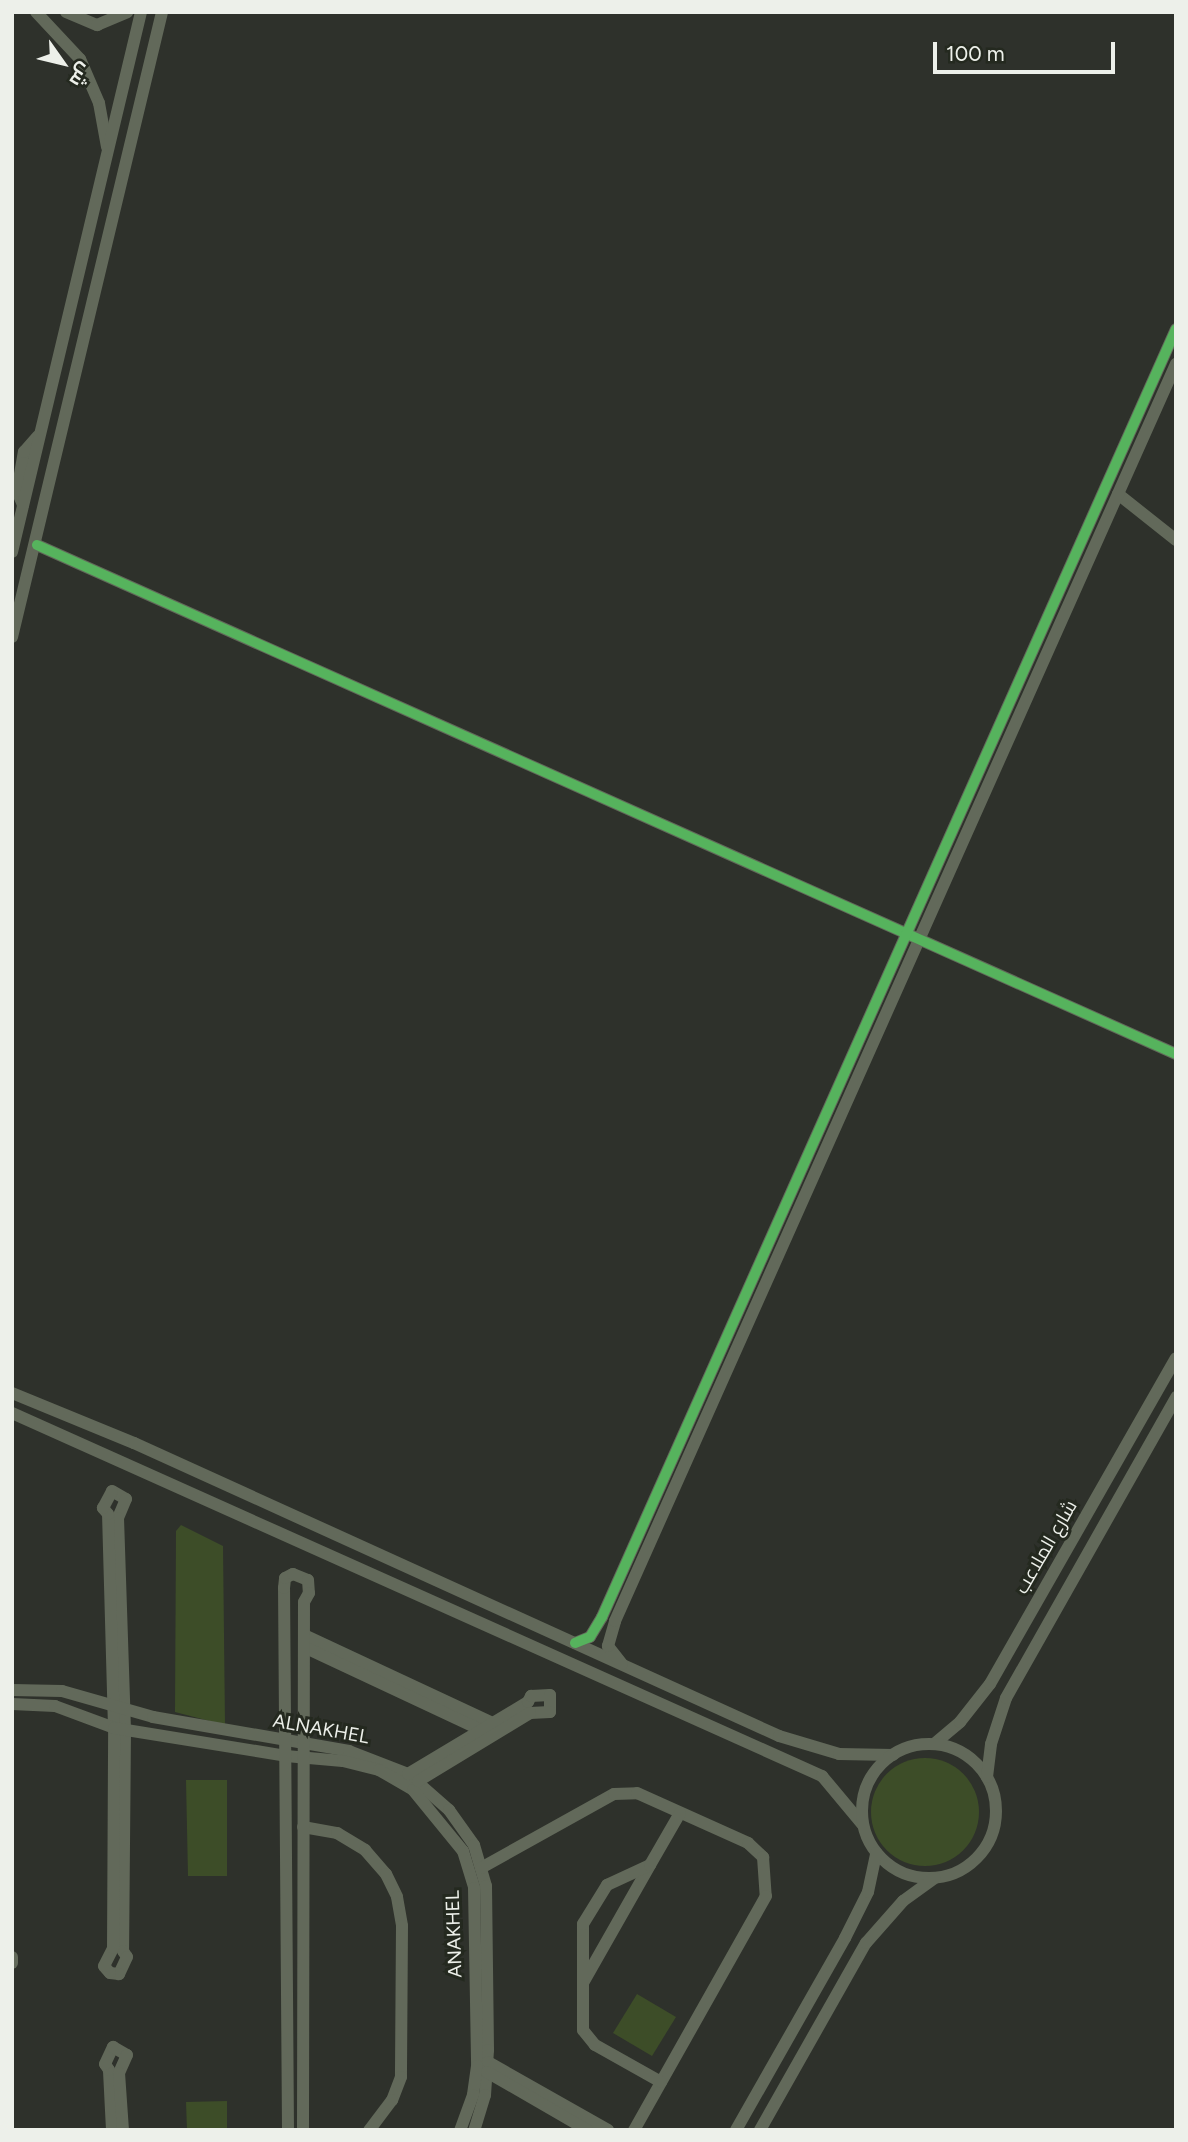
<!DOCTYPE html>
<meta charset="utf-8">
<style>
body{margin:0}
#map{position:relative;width:1188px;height:2142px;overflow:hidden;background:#2e312b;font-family:Figtree,Cairo,sans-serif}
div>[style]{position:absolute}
.green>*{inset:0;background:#3d4d28}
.round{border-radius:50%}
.minor>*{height:12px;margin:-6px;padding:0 6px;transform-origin:6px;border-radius:6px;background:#62695a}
.minor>.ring{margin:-6px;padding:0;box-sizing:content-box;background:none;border:12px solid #62695a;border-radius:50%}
.cycleway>*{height:10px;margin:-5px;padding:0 5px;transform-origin:5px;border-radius:5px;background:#56b35d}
span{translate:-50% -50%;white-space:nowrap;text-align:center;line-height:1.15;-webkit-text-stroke:6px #24291f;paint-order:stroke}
.street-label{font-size:19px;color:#edf0ea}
.frame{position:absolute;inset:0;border:14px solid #edf0ea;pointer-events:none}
.north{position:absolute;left:28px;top:28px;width:70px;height:70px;-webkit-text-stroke:5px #24291f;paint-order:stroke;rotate:124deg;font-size:19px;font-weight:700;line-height:28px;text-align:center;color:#edf0ea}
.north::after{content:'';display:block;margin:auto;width:24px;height:32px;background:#edf0ea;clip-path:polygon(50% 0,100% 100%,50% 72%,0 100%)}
.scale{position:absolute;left:933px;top:42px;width:182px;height:32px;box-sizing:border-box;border:4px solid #edf0ea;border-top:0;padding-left:9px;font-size:21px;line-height:24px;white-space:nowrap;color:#edf0ea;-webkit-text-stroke:5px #24291f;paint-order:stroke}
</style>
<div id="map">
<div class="green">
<i style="clip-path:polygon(181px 1525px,223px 1546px,225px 1725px,175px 1712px,176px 1531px)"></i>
<i class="round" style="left:871px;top:1758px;width:108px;height:108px"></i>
<i style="clip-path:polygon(186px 1780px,227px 1780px,227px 1876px,188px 1876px)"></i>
<i style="clip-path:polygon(637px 1994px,676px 2017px,652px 2056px,613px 2033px)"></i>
<i style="clip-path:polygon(227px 2101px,227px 2130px,187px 2130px,186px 2102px)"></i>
</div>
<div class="minor">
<i style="left:36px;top:12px;width:64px;rotate:46.9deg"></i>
<i style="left:80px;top:59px;width:48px;rotate:66.6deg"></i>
<i style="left:99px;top:103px;width:45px;rotate:79.7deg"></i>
<i style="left:66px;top:12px;width:34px;rotate:23deg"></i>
<i style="left:97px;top:25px;width:33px;rotate:-23deg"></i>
<i style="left:1118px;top:494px;width:74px;rotate:38.4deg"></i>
<i style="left:23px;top:505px;width:15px;rotate:-113deg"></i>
<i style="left:17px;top:491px;width:40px;rotate:-80deg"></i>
<i style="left:24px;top:452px;width:21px;rotate:-49deg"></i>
<i style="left:37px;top:545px;width:1248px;rotate:24.08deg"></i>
<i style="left:12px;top:552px;width:555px;rotate:-76.56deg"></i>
<i style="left:12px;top:637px;width:643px;rotate:-76.5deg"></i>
<i style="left:12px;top:1393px;width:132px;rotate:22.3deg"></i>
<i style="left:134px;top:1443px;width:708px;rotate:24.43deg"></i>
<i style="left:779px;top:1736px;width:63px;rotate:16.7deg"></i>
<i style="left:839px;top:1754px;width:54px;rotate:1.1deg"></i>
<i style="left:12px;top:1413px;width:888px;rotate:24.14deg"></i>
<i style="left:822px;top:1776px;width:64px;rotate:50.1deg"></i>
<i style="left:112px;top:1491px;width:16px;rotate:30deg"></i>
<i style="left:126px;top:1499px;width:21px;rotate:113deg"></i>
<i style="left:118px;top:1518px;width:212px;rotate:88.1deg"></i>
<i style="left:125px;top:1730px;width:221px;rotate:90.5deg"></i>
<i style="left:123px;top:1951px;width:7px;rotate:56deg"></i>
<i style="left:127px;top:1957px;width:19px;rotate:115deg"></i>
<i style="left:119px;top:1974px;width:9px;rotate:-174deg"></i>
<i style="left:110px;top:1973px;width:9px;rotate:-131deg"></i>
<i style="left:104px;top:1966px;width:20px;rotate:-63deg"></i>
<i style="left:113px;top:1948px;width:220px;rotate:-89.7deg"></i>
<i style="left:114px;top:1728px;width:214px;rotate:-91.6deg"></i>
<i style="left:108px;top:1514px;width:8px;rotate:-130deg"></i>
<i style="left:103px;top:1508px;width:19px;rotate:-62deg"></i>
<i style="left:304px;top:1635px;width:208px;rotate:25deg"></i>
<i style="left:575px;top:1643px;width:16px;rotate:-22deg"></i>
<i style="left:590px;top:1637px;width:23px;rotate:-59deg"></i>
<i style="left:602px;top:1617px;width:1410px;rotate:-65.98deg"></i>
<i style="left:304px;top:1647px;width:195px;rotate:25.1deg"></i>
<i style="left:622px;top:1664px;width:23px;rotate:-128deg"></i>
<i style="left:608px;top:1646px;width:26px;rotate:-74deg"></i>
<i style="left:615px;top:1621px;width:1377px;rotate:-65.95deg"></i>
<i style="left:12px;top:1690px;width:50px;rotate:1.1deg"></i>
<i style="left:62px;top:1691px;width:95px;rotate:15.9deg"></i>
<i style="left:153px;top:1717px;width:199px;rotate:9.8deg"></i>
<i style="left:349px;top:1751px;width:63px;rotate:21.3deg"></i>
<i style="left:408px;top:1774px;width:55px;rotate:41.3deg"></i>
<i style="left:449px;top:1810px;width:43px;rotate:54.5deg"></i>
<i style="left:474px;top:1845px;width:43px;rotate:73.7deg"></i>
<i style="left:486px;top:1886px;width:164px;rotate:89.3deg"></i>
<i style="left:488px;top:2050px;width:45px;rotate:93.8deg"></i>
<i style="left:485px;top:2095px;width:37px;rotate:107deg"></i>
<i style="left:12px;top:1704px;width:43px;rotate:2.7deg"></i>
<i style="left:55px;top:1706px;width:63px;rotate:20.4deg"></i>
<i style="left:114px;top:1728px;width:174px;rotate:9.2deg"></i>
<i style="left:286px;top:1756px;width:57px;rotate:5deg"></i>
<i style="left:343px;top:1761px;width:37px;rotate:14deg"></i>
<i style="left:379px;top:1770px;width:39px;rotate:30deg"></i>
<i style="left:413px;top:1790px;width:79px;rotate:50.7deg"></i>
<i style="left:463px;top:1851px;width:39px;rotate:73deg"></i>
<i style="left:474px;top:1888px;width:178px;rotate:89deg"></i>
<i style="left:477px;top:2066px;width:29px;rotate:98deg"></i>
<i style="left:473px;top:2095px;width:37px;rotate:110deg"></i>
<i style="left:934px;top:1744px;width:34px;rotate:-40deg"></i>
<i style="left:960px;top:1722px;width:48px;rotate:-51.7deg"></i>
<i style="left:990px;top:1684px;width:375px;rotate:-60.3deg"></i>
<i class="ring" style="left:862px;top:1744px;width:122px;height:122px"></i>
<i style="left:408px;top:1774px;width:140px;rotate:-31deg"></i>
<i style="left:528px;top:1702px;width:7px;rotate:-63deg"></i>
<i style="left:531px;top:1696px;width:19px;rotate:-3deg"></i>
<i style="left:550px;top:1695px;width:17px;rotate:90deg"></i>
<i style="left:550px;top:1712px;width:20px;rotate:177deg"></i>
<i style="left:530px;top:1713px;width:131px;rotate:148.7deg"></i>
<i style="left:987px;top:1777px;width:33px;rotate:-83deg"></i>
<i style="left:991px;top:1744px;width:48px;rotate:-71.9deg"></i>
<i style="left:1006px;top:1698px;width:346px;rotate:-60.5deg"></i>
<i style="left:303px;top:1827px;width:35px;rotate:10deg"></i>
<i style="left:337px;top:1833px;width:33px;rotate:31deg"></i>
<i style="left:365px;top:1850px;width:32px;rotate:49deg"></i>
<i style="left:386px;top:1874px;width:25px;rotate:64deg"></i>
<i style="left:397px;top:1897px;width:29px;rotate:80deg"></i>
<i style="left:402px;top:1926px;width:151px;rotate:90.4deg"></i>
<i style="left:401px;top:2077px;width:25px;rotate:111deg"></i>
<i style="left:392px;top:2100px;width:38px;rotate:127deg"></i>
<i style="left:481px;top:1868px;width:152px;rotate:-29.1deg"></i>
<i style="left:614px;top:1794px;width:23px;rotate:-2deg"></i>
<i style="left:637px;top:1793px;width:122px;rotate:24.2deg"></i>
<i style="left:748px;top:1843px;width:21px;rotate:43deg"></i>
<i style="left:763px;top:1857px;width:39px;rotate:86deg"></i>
<i style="left:766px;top:1896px;width:269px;rotate:119.4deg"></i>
<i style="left:12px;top:1957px;width:6px;rotate:90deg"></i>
<i style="left:583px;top:1983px;width:136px;rotate:-60.4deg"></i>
<i style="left:488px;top:2062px;width:138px;rotate:29.5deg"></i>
<i style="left:487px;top:2072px;width:116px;rotate:30.1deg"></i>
<i style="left:661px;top:2082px;width:76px;rotate:-150.7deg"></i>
<i style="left:595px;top:2045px;width:19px;rotate:-129deg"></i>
<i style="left:583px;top:2030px;width:106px;rotate:-90deg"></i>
<i style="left:583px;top:1924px;width:46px;rotate:-58.4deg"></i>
<i style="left:607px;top:1885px;width:47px;rotate:-24.9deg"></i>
<i style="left:650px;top:1865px;width:60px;rotate:-60deg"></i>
<i style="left:112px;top:2130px;width:60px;rotate:-92.9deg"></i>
<i style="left:109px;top:2070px;width:7px;rotate:-124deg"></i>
<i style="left:105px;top:2064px;width:19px;rotate:-65deg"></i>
<i style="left:113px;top:2047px;width:16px;rotate:30deg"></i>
<i style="left:127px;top:2055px;width:20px;rotate:114deg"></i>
<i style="left:119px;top:2073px;width:57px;rotate:86deg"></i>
<i style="left:288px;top:2130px;width:542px;rotate:-90.42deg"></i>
<i style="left:284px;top:1588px;width:10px;rotate:-84deg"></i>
<i style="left:285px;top:1578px;width:9px;rotate:-27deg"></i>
<i style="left:293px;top:1574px;width:16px;rotate:22deg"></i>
<i style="left:308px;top:1580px;width:13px;rotate:86deg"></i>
<i style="left:309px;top:1593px;width:10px;rotate:119deg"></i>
<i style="left:304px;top:1602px;width:528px;rotate:90.11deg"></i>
<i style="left:736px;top:2130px;width:221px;rotate:-60.4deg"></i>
<i style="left:845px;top:1938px;width:51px;rotate:-63.4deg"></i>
<i style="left:868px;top:1892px;width:40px;rotate:-78deg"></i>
<i style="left:760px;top:2130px;width:215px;rotate:-60.5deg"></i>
<i style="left:866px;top:1943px;width:56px;rotate:-48.6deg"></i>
<i style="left:903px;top:1901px;width:39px;rotate:-36deg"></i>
</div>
<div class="cycleway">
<i style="left:37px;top:545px;width:1248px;rotate:24.08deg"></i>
<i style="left:575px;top:1643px;width:16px;rotate:-22deg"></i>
<i style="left:590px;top:1637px;width:23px;rotate:-59deg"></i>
<i style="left:602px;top:1617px;width:1410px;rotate:-65.98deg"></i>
</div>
<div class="street-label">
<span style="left:1046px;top:1547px;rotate:-60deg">شارع الملاعب</span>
<span style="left:321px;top:1729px;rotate:10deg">ALNAKHEL</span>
<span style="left:454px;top:1934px;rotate:-92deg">ANAKHEL</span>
</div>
<div class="frame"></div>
<div class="north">ش</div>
<div class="scale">100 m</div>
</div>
